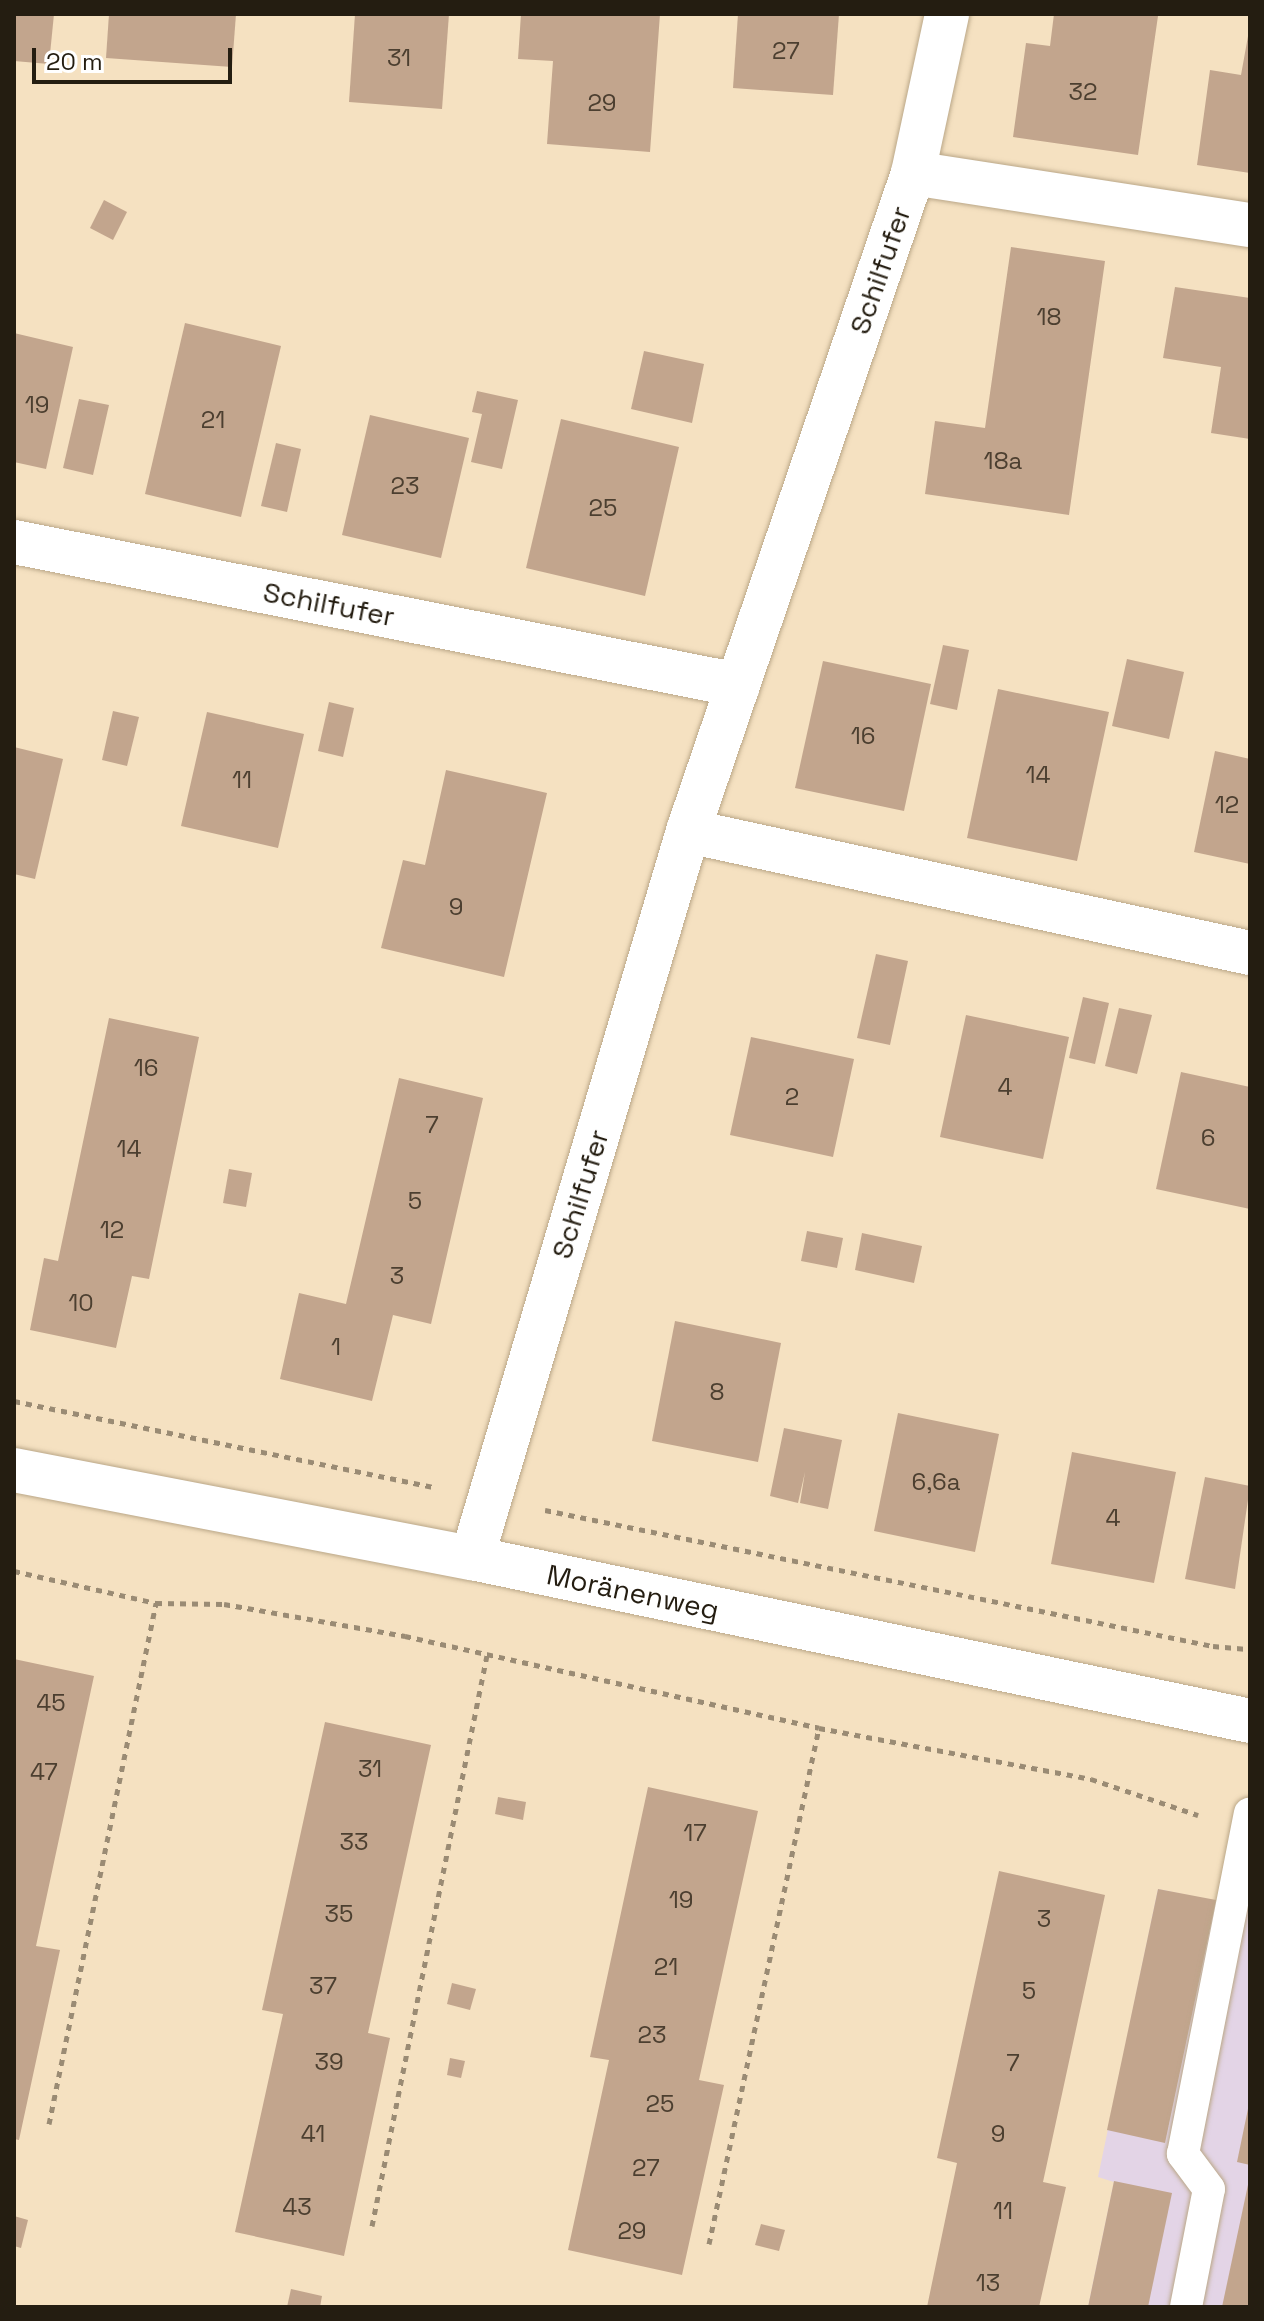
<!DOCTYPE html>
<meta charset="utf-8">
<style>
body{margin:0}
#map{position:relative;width:1264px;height:2321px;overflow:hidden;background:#f5e1c1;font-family:"Space Grotesk",sans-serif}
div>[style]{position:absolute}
.industrial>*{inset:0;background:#e3d4e6}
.building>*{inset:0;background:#c2a58d}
.path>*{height:5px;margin-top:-2.5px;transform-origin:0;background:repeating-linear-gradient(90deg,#9a8b74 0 6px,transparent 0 12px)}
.roads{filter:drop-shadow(0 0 2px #baa788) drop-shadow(0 0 2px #baa788)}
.service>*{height:32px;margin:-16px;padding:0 16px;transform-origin:16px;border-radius:16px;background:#fff}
.minor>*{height:44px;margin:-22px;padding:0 22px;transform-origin:22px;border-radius:22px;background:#fff}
span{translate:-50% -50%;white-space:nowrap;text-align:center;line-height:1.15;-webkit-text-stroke:6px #fff;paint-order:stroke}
.number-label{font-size:24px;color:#4c3f30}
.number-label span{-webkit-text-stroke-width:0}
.street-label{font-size:28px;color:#241d11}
.frame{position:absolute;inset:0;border:16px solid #241d11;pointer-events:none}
.scale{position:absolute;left:32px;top:48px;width:200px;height:36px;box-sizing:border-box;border:4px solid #241d11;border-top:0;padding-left:10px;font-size:24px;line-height:28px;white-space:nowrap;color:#241d11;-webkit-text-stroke:6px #fff;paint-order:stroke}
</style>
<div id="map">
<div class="industrial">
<i style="clip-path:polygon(1158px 1889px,1250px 1908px,1250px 2307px,1088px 2307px,1114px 2182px,1098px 2177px)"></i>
</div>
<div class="building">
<i style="clip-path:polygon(14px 14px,54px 14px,49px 64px,14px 61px)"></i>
<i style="clip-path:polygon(109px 14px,236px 14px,232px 67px,106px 58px)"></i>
<i style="clip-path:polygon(355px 14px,449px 14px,442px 109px,349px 102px)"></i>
<i style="clip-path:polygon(521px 14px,660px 14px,650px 152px,547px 144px,553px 61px,518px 59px)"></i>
<i style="clip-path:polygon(738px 14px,839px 14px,833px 95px,733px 88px)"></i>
<i style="clip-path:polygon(1054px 14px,1158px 16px,1138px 155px,1013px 137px,1026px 43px,1050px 46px)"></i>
<i style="clip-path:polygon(1250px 25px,1250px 173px,1197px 165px,1210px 70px,1241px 75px)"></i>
<i style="clip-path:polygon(104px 200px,127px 212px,113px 240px,90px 228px)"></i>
<i style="clip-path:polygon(1011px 247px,1105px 261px,1069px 515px,925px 494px,935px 421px,985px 428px)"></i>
<i style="clip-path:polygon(1175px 287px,1250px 298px,1250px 439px,1211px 433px,1221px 367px,1163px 358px)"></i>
<i style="clip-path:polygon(185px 323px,281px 346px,241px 517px,145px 494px)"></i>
<i style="clip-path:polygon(14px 333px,73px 347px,46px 469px,14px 462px)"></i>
<i style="clip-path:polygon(644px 351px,704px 364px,692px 423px,631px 409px)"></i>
<i style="clip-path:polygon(477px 391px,518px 400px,502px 469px,471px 462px,482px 414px,472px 412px)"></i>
<i style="clip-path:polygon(79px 399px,109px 405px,93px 475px,63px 468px)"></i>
<i style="clip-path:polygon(370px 415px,469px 438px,441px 558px,342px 535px)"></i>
<i style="clip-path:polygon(561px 419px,679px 447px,645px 596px,526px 568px)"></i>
<i style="clip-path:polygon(276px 443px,301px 449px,287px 512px,261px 506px)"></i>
<i style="clip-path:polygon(943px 645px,969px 650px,957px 710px,930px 704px)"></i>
<i style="clip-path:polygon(1127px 659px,1184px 672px,1169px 739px,1112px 726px)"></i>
<i style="clip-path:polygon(823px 661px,931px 684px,904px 811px,795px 788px)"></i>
<i style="clip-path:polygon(998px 689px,1109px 712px,1077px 861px,967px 838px)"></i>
<i style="clip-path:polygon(329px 702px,354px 708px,343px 757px,318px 751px)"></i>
<i style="clip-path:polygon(113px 711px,139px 717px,127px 766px,102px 760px)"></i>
<i style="clip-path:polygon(207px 712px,304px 734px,278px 848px,181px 826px)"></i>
<i style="clip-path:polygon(14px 747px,63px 759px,35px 879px,14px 874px)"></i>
<i style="clip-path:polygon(1215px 751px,1250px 759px,1250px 864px,1194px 852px)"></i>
<i style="clip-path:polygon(446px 770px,547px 793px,504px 977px,381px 948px,403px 860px,425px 865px)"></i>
<i style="clip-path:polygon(876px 954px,908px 961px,890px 1045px,857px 1038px)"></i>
<i style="clip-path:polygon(1083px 997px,1109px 1003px,1095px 1064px,1069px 1058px)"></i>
<i style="clip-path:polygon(1119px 1008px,1152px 1015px,1137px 1074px,1105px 1066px)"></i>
<i style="clip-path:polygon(966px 1015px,1069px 1037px,1043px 1159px,940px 1137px)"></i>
<i style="clip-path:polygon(109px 1018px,199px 1037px,149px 1279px,132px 1276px,116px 1348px,30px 1330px,44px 1258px,58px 1261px)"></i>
<i style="clip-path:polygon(751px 1037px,854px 1059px,833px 1157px,730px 1135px)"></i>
<i style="clip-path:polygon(1181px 1072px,1250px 1087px,1250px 1209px,1156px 1189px)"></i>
<i style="clip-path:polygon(399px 1078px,483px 1098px,431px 1324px,393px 1315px,372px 1401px,280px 1379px,299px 1293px,346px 1304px)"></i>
<i style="clip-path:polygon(229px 1169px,252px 1173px,246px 1207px,223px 1203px)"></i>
<i style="clip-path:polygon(807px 1231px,843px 1238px,837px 1268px,801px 1261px)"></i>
<i style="clip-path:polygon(862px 1233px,922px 1246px,914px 1283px,855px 1270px)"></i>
<i style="clip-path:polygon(675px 1321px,781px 1343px,758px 1462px,652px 1441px)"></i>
<i style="clip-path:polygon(898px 1413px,999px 1434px,975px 1552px,874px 1531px)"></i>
<i style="clip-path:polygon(784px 1428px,842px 1440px,828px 1509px,800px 1503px,805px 1472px,798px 1503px,770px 1496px)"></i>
<i style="clip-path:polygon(1072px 1452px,1176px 1472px,1154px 1583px,1051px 1564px)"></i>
<i style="clip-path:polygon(1205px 1477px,1250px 1486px,1235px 1589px,1185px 1579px)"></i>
<i style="clip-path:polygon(14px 1659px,94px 1676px,36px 1946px,60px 1950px,19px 2140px,14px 2139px)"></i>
<i style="clip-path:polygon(325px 1722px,431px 1745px,368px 2033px,390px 2038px,344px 2256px,235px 2232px,283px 2014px,262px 2010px)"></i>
<i style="clip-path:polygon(648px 1787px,758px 1811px,699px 2080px,724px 2085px,682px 2275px,568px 2250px,609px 2060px,590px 2057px)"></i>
<i style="clip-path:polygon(498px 1797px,526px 1802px,523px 1820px,495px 1814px)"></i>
<i style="clip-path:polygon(999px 1871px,1105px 1895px,1043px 2182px,1066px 2187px,1039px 2307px,927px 2307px,957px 2163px,937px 2158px)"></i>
<i style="clip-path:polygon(1158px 1889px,1216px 1900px,1165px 2143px,1107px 2130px)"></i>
<i style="clip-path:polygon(452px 1983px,476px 1989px,470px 2010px,447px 2004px)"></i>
<i style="clip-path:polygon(450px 2058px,465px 2061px,461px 2078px,447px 2075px)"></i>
<i style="clip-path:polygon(1249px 2104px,1250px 2104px,1250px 2165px,1237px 2162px)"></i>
<i style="clip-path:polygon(1249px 2180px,1250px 2307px,1222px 2307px)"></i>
<i style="clip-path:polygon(1114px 2181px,1172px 2193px,1148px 2307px,1088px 2307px)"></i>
<i style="clip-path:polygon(14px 2216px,28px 2220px,21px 2248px,14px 2246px)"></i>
<i style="clip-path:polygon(761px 2224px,785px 2230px,779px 2251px,755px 2245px)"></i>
<i style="clip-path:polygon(291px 2289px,322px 2296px,320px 2307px,287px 2307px)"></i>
</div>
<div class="path">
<i style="left:14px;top:1401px;width:428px;rotate:11.6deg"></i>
<i style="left:545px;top:1510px;width:682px;rotate:11.51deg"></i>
<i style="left:1213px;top:1646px;width:37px;rotate:5deg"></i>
<i style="left:14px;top:1571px;width:146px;rotate:12.7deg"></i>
<i style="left:156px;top:1603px;width:68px;rotate:0.8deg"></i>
<i style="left:224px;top:1604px;width:184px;rotate:10deg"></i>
<i style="left:405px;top:1636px;width:424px;rotate:12.5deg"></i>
<i style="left:819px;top:1728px;width:277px;rotate:10.6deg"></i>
<i style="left:1091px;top:1779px;width:113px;rotate:18.6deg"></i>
<i style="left:49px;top:2124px;width:532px;rotate:-78.39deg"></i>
<i style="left:372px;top:2226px;width:582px;rotate:-78.61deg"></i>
<i style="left:709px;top:2244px;width:528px;rotate:-77.97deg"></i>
</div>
<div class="roads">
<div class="service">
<i style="left:1186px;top:2307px;width:120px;rotate:-79deg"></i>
<i style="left:1209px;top:2189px;width:44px;rotate:-126.6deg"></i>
<i style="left:1183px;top:2154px;width:347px;rotate:-78.9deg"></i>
</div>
<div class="minor">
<i style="left:913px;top:173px;width:341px;rotate:8.8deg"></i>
<i style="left:14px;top:542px;width:738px;rotate:11.17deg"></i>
<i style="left:688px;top:831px;width:575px;rotate:12.25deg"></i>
<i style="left:14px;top:1470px;width:466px;rotate:10.9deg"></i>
<i style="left:472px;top:1558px;width:795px;rotate:11.83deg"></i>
<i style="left:472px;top:1558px;width:758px;rotate:-73.45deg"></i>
<i style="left:688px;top:831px;width:695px;rotate:-71.12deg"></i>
<i style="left:913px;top:173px;width:163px;rotate:-77.9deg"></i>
</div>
</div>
<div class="number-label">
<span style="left:786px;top:51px">27</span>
<span style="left:399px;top:58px">31</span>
<span style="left:1083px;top:92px">32</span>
<span style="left:602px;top:103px">29</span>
<span style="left:1049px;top:317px">18</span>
<span style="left:37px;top:405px">19</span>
<span style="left:213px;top:420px">21</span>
<span style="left:1003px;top:461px">18a</span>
<span style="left:405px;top:486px">23</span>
<span style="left:603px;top:508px">25</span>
<span style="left:863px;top:736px">16</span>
<span style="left:1038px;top:775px">14</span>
<span style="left:242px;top:780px">11</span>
<span style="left:1227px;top:805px">12</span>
<span style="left:456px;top:907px">9</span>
<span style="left:146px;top:1068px">16</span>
<span style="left:1005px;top:1087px">4</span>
<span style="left:792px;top:1097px">2</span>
<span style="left:432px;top:1125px">7</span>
<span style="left:1208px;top:1138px">6</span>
<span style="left:129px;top:1149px">14</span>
<span style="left:415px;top:1201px">5</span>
<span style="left:112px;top:1230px">12</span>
<span style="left:397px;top:1276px">3</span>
<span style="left:81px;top:1303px">10</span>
<span style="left:336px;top:1347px">1</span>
<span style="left:717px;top:1392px">8</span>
<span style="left:936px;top:1482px">6,6a</span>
<span style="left:1113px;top:1518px">4</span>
<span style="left:51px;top:1703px">45</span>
<span style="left:370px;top:1769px">31</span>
<span style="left:44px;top:1772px">47</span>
<span style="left:695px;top:1833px">17</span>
<span style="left:354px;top:1842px">33</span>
<span style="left:681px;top:1900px">19</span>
<span style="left:339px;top:1914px">35</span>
<span style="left:1044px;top:1919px">3</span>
<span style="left:666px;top:1967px">21</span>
<span style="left:323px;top:1986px">37</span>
<span style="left:1029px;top:1991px">5</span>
<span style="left:652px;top:2035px">23</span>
<span style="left:329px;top:2062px">39</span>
<span style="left:1013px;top:2063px">7</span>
<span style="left:660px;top:2104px">25</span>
<span style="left:313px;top:2134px">41</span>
<span style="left:998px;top:2134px">9</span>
<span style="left:646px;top:2168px">27</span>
<span style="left:297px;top:2207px">43</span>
<span style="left:1003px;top:2211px">11</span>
<span style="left:632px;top:2231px">29</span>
<span style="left:988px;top:2283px">13</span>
</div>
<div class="street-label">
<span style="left:880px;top:270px;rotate:-71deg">Schilfufer</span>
<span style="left:329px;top:604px;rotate:11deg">Schilfufer</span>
<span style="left:580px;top:1194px;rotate:-73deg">Schilfufer</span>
<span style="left:633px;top:1592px;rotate:12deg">Moränenweg</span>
</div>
<div class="frame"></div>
<div class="scale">20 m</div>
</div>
